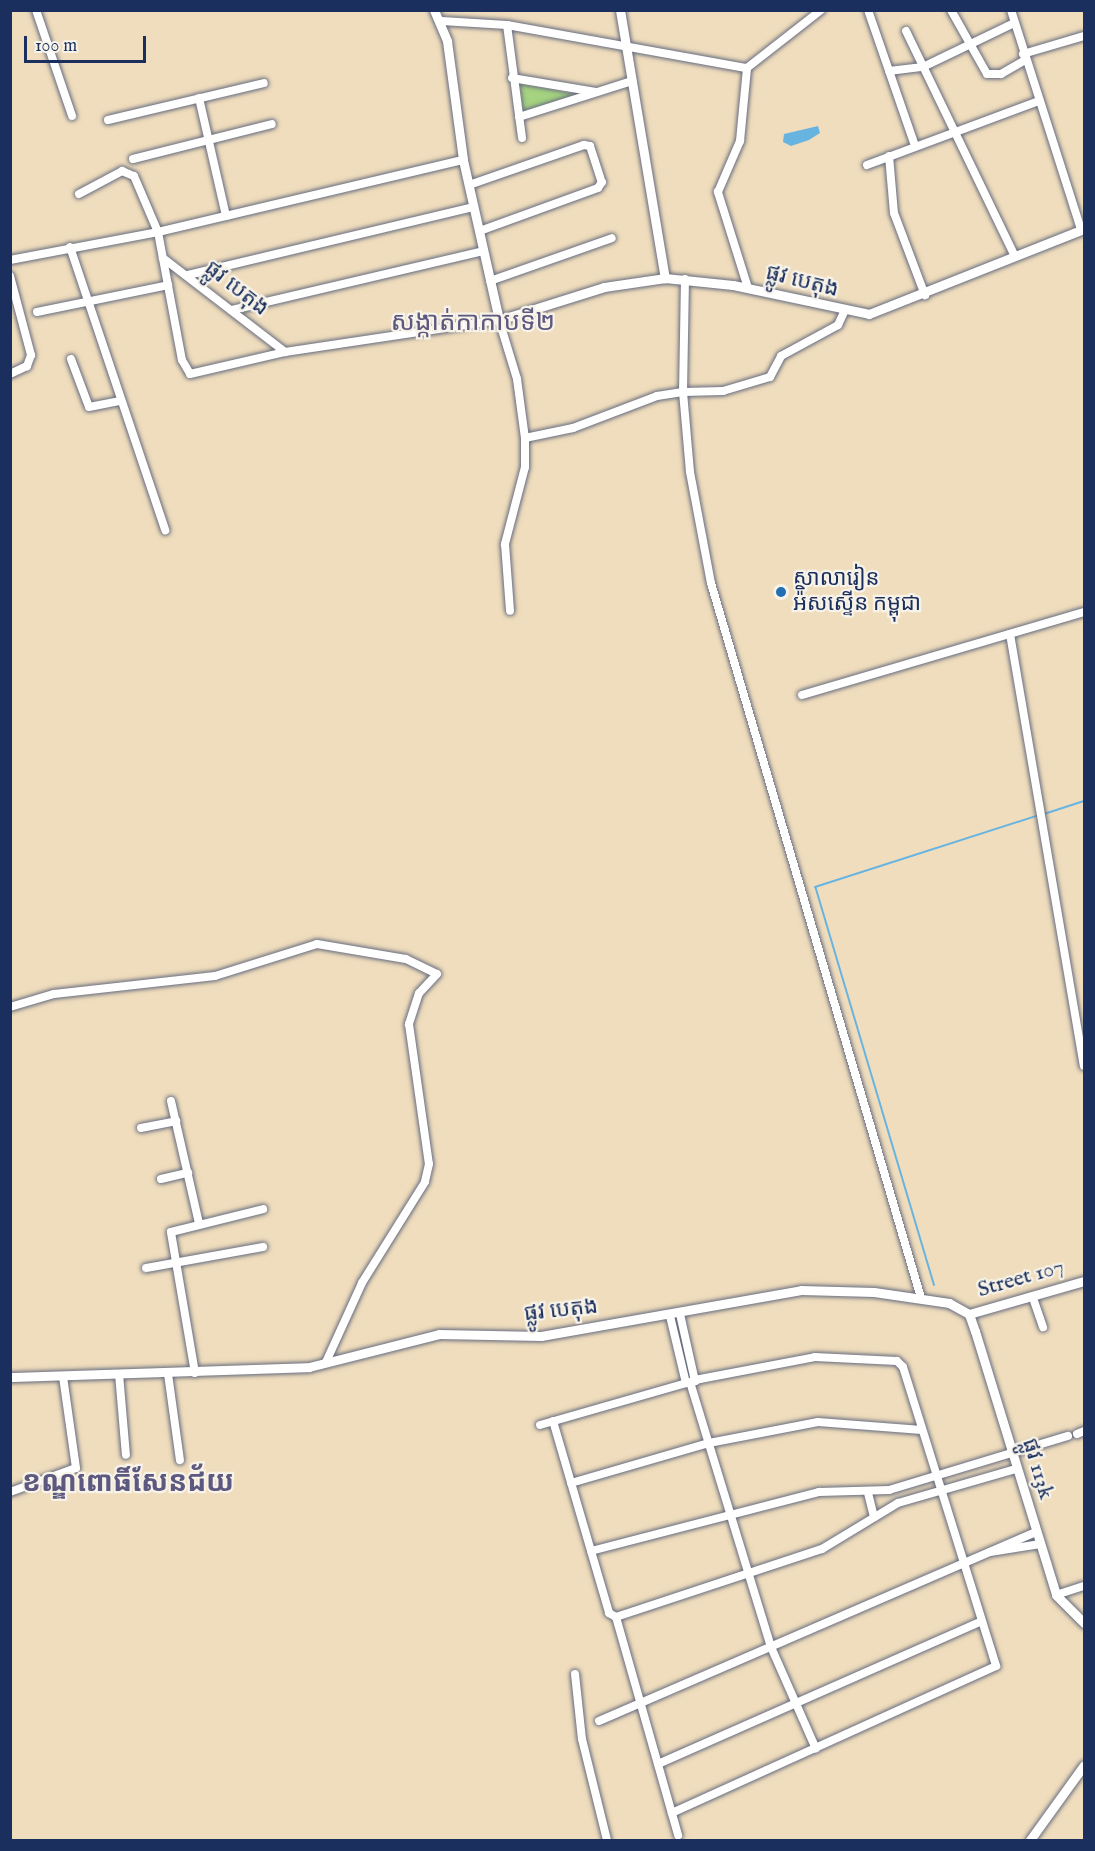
<!DOCTYPE html>
<meta charset="utf-8">
<style>
body{margin:0}
#map{position:relative;width:1095px;height:1851px;overflow:hidden;background:#f0ddbd;font-family:"IM FELL English","Noto Sans Khmer",serif}
div>[style]{position:absolute}
.green>*{inset:0;background:#a5d380}
.water>*{inset:0;background:#68b4e1}
.stream>*{height:2px;margin:-1px;padding:0 1px;transform-origin:1px;border-radius:1px;background:#68b4e1}
.roads{filter:drop-shadow(0 0 2px #666c7f) drop-shadow(0 0 2px #666c7f)}
.minor>*{height:8px;margin:-4px;padding:0 4px;transform-origin:4px;border-radius:4px;background:#fff}
.tertiary>*{height:9px;margin:-4.5px;padding:0 4.5px;transform-origin:4.5px;border-radius:4.5px;background:#fff}
.dots>*{width:16px;height:16px;translate:-50% -50%;box-sizing:border-box;border:3px solid #f7f3e8;border-radius:50%}
span{translate:-50% -50%;white-space:nowrap;text-align:center;line-height:1.15;-webkit-text-stroke:4.5px #f7f3e8;paint-order:stroke}
.street-label{font-size:22px;color:#1b2f5e}
.poi-label{font-size:22px;color:#1b2f5e}
.left{translate:0 -50%;text-align:left}
.quarter-label{font-size:26px;color:#5d587f}
.district-label{font-size:28px;color:#5d587f;font-weight:700}
.frame{position:absolute;inset:0;border:12px solid #1b2f5e;pointer-events:none}
.scale{position:absolute;left:24px;top:36px;width:122px;height:27px;box-sizing:border-box;border:3px solid #1b2f5e;border-top:0;padding-left:8px;font-size:18px;line-height:21px;white-space:nowrap;color:#1b2f5e;-webkit-text-stroke:4px #f7f3e8;paint-order:stroke}
</style>
<div id="map">
<div class="green">
<i style="clip-path:polygon(520px 84px,570px 93px,571px 96px,523px 111px)"></i>
</div>
<div class="water">
<i style="clip-path:polygon(818px 126px,820px 133px,809px 140px,791px 146px,783px 142px,784px 134px)"></i>
</div>
<div class="stream">
<i style="left:1044px;top:814px;width:42px;rotate:-18deg"></i>
<i style="left:934px;top:1285px;width:415px;rotate:-106.6deg"></i>
<i style="left:815px;top:887px;width:235px;rotate:-17.8deg"></i>
</div>
<div class="roads">
<div class="minor">
<i style="left:36px;top:10px;width:112px;rotate:71.2deg"></i>
<i style="left:868px;top:10px;width:144px;rotate:70.9deg"></i>
<i style="left:951px;top:10px;width:73px;rotate:60.6deg"></i>
<i style="left:987px;top:74px;width:14px"></i>
<i style="left:1001px;top:74px;width:28px;rotate:-30deg"></i>
<i style="left:1011px;top:10px;width:231px;rotate:72.3deg"></i>
<i style="left:442px;top:21px;width:65px;rotate:3.5deg"></i>
<i style="left:507px;top:25px;width:244px;rotate:10.2deg"></i>
<i style="left:507px;top:25px;width:114px;rotate:82.4deg"></i>
<i style="left:906px;top:31px;width:250px;rotate:64.2deg"></i>
<i style="left:1023px;top:54px;width:64px;rotate:-16.4deg"></i>
<i style="left:889px;top:71px;width:34px;rotate:-7deg"></i>
<i style="left:923px;top:67px;width:101px;rotate:-25.8deg"></i>
<i style="left:512px;top:78px;width:85px;rotate:9.5deg"></i>
<i style="left:199px;top:98px;width:121px;rotate:77.1deg"></i>
<i style="left:519px;top:117px;width:119px;rotate:-17.7deg"></i>
<i style="left:108px;top:120px;width:160px;rotate:-13.3deg"></i>
<i style="left:889px;top:156px;width:57px;rotate:85deg"></i>
<i style="left:894px;top:213px;width:88px;rotate:69.3deg"></i>
<i style="left:133px;top:159px;width:143px;rotate:-14.1deg"></i>
<i style="left:867px;top:165px;width:184px;rotate:-20.4deg"></i>
<i style="left:469px;top:185px;width:122px;rotate:-19.2deg"></i>
<i style="left:584px;top:145px;width:6px;rotate:9deg"></i>
<i style="left:590px;top:146px;width:38px;rotate:72deg"></i>
<i style="left:602px;top:182px;width:7px;rotate:124deg"></i>
<i style="left:598px;top:188px;width:126px;rotate:160deg"></i>
<i style="left:79px;top:194px;width:49px;rotate:-28.1deg"></i>
<i style="left:122px;top:171px;width:13px;rotate:23deg"></i>
<i style="left:134px;top:176px;width:61px;rotate:66.8deg"></i>
<i style="left:158px;top:232px;width:130px;rotate:79.4deg"></i>
<i style="left:182px;top:360px;width:16px;rotate:60deg"></i>
<i style="left:190px;top:374px;width:98px;rotate:-13deg"></i>
<i style="left:285px;top:352px;width:216px;rotate:-8.5deg"></i>
<i style="left:499px;top:320px;width:62px;rotate:73deg"></i>
<i style="left:517px;top:379px;width:60px;rotate:82.3deg"></i>
<i style="left:525px;top:438px;width:29px;rotate:90deg"></i>
<i style="left:525px;top:467px;width:80px;rotate:104.6deg"></i>
<i style="left:505px;top:544px;width:67px;rotate:85.7deg"></i>
<i style="left:70px;top:247px;width:299px;rotate:71.4deg"></i>
<i style="left:163px;top:258px;width:154px;rotate:37.6deg"></i>
<i style="left:10px;top:260px;width:151px;rotate:-10.7deg"></i>
<i style="left:158px;top:232px;width:313px;rotate:-13.3deg"></i>
<i style="left:188px;top:275px;width:294px;rotate:-13.4deg"></i>
<i style="left:10px;top:276px;width:82px;rotate:75.1deg"></i>
<i style="left:31px;top:355px;width:12px;rotate:110deg"></i>
<i style="left:27px;top:366px;width:19px;rotate:155deg"></i>
<i style="left:685px;top:279px;width:113px;rotate:91deg"></i>
<i style="left:683px;top:392px;width:40px;rotate:-1.4deg"></i>
<i style="left:723px;top:391px;width:49px;rotate:-16.6deg"></i>
<i style="left:770px;top:377px;width:24px;rotate:-62deg"></i>
<i style="left:781px;top:356px;width:65px;rotate:-28.5deg"></i>
<i style="left:838px;top:325px;width:14px;rotate:-65deg"></i>
<i style="left:490px;top:281px;width:129px;rotate:-19.4deg"></i>
<i style="left:748px;top:288px;width:101px;rotate:-107.4deg"></i>
<i style="left:718px;top:192px;width:56px;rotate:-66.7deg"></i>
<i style="left:740px;top:141px;width:73px;rotate:-84.5deg"></i>
<i style="left:747px;top:68px;width:94px;rotate:-38.1deg"></i>
<i style="left:232px;top:310px;width:258px;rotate:-13.2deg"></i>
<i style="left:37px;top:312px;width:134px;rotate:-11.6deg"></i>
<i style="left:71px;top:359px;width:51px;rotate:69.4deg"></i>
<i style="left:89px;top:407px;width:32px;rotate:-11deg"></i>
<i style="left:525px;top:438px;width:49px;rotate:-11.8deg"></i>
<i style="left:573px;top:428px;width:90px;rotate:-20.9deg"></i>
<i style="left:657px;top:396px;width:26px;rotate:-9deg"></i>
<i style="left:683px;top:392px;width:80px;rotate:85deg"></i>
<i style="left:690px;top:472px;width:113px;rotate:79.3deg"></i>
<i style="left:711px;top:583px;width:745px;rotate:73.63deg"></i>
<i style="left:1010px;top:634px;width:438px;rotate:80.3deg"></i>
<i style="left:802px;top:695px;width:294px;rotate:-16.4deg"></i>
<i style="left:10px;top:1007px;width:46px;rotate:-16.5deg"></i>
<i style="left:54px;top:994px;width:162px;rotate:-6.4deg"></i>
<i style="left:215px;top:976px;width:107px;rotate:-17.4deg"></i>
<i style="left:317px;top:944px;width:90px;rotate:9.6deg"></i>
<i style="left:406px;top:959px;width:34px;rotate:26deg"></i>
<i style="left:437px;top:974px;width:26px;rotate:133deg"></i>
<i style="left:419px;top:993px;width:33px;rotate:108deg"></i>
<i style="left:409px;top:1024px;width:141px;rotate:81.9deg"></i>
<i style="left:429px;top:1164px;width:18px;rotate:103deg"></i>
<i style="left:425px;top:1182px;width:119px;rotate:122deg"></i>
<i style="left:362px;top:1283px;width:87px;rotate:114.5deg"></i>
<i style="left:171px;top:1101px;width:125px;rotate:77.1deg"></i>
<i style="left:141px;top:1128px;width:36px;rotate:-11deg"></i>
<i style="left:161px;top:1179px;width:28px;rotate:-13deg"></i>
<i style="left:146px;top:1268px;width:119px;rotate:-10.2deg"></i>
<i style="left:1033px;top:1298px;width:31px;rotate:71deg"></i>
<i style="left:680px;top:1314px;width:69px;rotate:77.4deg"></i>
<i style="left:670px;top:1316px;width:69px;rotate:76.6deg"></i>
<i style="left:195px;top:1373px;width:143px;rotate:-99.7deg"></i>
<i style="left:171px;top:1232px;width:95px;rotate:-14deg"></i>
<i style="left:119px;top:1374px;width:81px;rotate:85.1deg"></i>
<i style="left:168px;top:1374px;width:87px;rotate:82.1deg"></i>
<i style="left:690px;top:1382px;width:277px;rotate:73deg"></i>
<i style="left:771px;top:1647px;width:111px;rotate:66.2deg"></i>
<i style="left:553px;top:1421px;width:200px;rotate:73.7deg"></i>
<i style="left:609px;top:1613px;width:8px;rotate:30deg"></i>
<i style="left:616px;top:1617px;width:217px;rotate:-18.3deg"></i>
<i style="left:822px;top:1549px;width:89px;rotate:-31.2deg"></i>
<i style="left:898px;top:1503px;width:123px;rotate:-16.1deg"></i>
<i style="left:540px;top:1425px;width:166px;rotate:-16deg"></i>
<i style="left:700px;top:1379px;width:117px;rotate:-10.8deg"></i>
<i style="left:815px;top:1357px;width:82px;rotate:2.8deg"></i>
<i style="left:897px;top:1361px;width:8px;rotate:45deg"></i>
<i style="left:903px;top:1367px;width:313px;rotate:72.7deg"></i>
<i style="left:996px;top:1666px;width:356px;rotate:155.6deg"></i>
<i style="left:1077px;top:1434px;width:8px;rotate:-23deg"></i>
<i style="left:571px;top:1483px;width:144px;rotate:-16.2deg"></i>
<i style="left:709px;top:1443px;width:111px;rotate:-10.9deg"></i>
<i style="left:818px;top:1422px;width:104px;rotate:4.4deg"></i>
<i style="left:10px;top:1492px;width:70px;rotate:-20deg"></i>
<i style="left:76px;top:1468px;width:92px;rotate:-98.1deg"></i>
<i style="left:868px;top:1493px;width:25px;rotate:76deg"></i>
<i style="left:591px;top:1551px;width:236px;rotate:-14.5deg"></i>
<i style="left:819px;top:1492px;width:70px;rotate:-1.6deg"></i>
<i style="left:889px;top:1490px;width:187px;rotate:-16.8deg"></i>
<i style="left:990px;top:1552px;width:51px;rotate:-9.1deg"></i>
<i style="left:1056px;top:1595px;width:29px;rotate:-18deg"></i>
<i style="left:616px;top:1617px;width:227px;rotate:74.1deg"></i>
<i style="left:575px;top:1674px;width:65px;rotate:83.9deg"></i>
<i style="left:582px;top:1739px;width:104px;rotate:76.1deg"></i>
<i style="left:599px;top:1721px;width:476px;rotate:-23.4deg"></i>
<i style="left:658px;top:1764px;width:352px;rotate:-23.8deg"></i>
</div>
<div class="tertiary">
<i style="left:434px;top:10px;width:34px;rotate:67deg"></i>
<i style="left:447px;top:41px;width:120px;rotate:82.3deg"></i>
<i style="left:463px;top:160px;width:164px;rotate:77.3deg"></i>
<i style="left:499px;top:320px;width:110px;rotate:-17.4deg"></i>
<i style="left:604px;top:287px;width:62px;rotate:-8.4deg"></i>
<i style="left:665px;top:278px;width:68px;rotate:5.9deg"></i>
<i style="left:733px;top:285px;width:139px;rotate:12deg"></i>
<i style="left:869px;top:314px;width:231px;rotate:-21.6deg"></i>
<i style="left:620px;top:10px;width:272px;rotate:80.5deg"></i>
<i style="left:969px;top:1314px;width:120px;rotate:-16deg"></i>
<i style="left:10px;top:1377px;width:299px;rotate:-1.9deg"></i>
<i style="left:309px;top:1367px;width:134px;rotate:-14.2deg"></i>
<i style="left:439px;top:1334px;width:102px;rotate:1.1deg"></i>
<i style="left:541px;top:1336px;width:264px;rotate:-10deg"></i>
<i style="left:801px;top:1290px;width:73px;rotate:1.6deg"></i>
<i style="left:874px;top:1292px;width:76px;rotate:8.3deg"></i>
<i style="left:949px;top:1303px;width:23px;rotate:29deg"></i>
<i style="left:969px;top:1314px;width:18px;rotate:71deg"></i>
<i style="left:975px;top:1331px;width:276px;rotate:72.9deg"></i>
<i style="left:1056px;top:1595px;width:40px;rotate:45deg"></i>
<i style="left:1030px;top:1840px;width:92px;rotate:-54.2deg"></i>
</div>
</div>
<div class="dots">
<i style="left:781px;top:592px;background:#1f6fb2"></i>
</div>
<div class="street-label">
<span style="left:802px;top:282px;rotate:14deg">ផ្លូវ បេតុង</span>
<span style="left:236px;top:289px;rotate:38deg">ផ្លូវ បេតុង</span>
<span style="left:1021px;top:1279px;rotate:-16deg">Street 107</span>
<span style="left:561px;top:1311px;rotate:-6deg">ផ្លូវ បេតុង</span>
<span style="left:1037px;top:1469px;rotate:73deg">ផ្លូវ 113k</span>
</div>
<div class="poi-label">
<span class="left" style="left:793px;top:592px">សាលារៀន<br>អ៉ិសស្ទើន កម្ពុជា</span>
</div>
<div class="quarter-label">
<span style="left:473px;top:323px">សង្កាត់កាកាបទី២</span>
</div>
<div class="district-label">
<span style="left:128px;top:1484px">ខណ្ឌពោធិ៍សែនជ័យ</span>
</div>
<div class="frame"></div>
<div class="scale">100 m</div>
</div>
